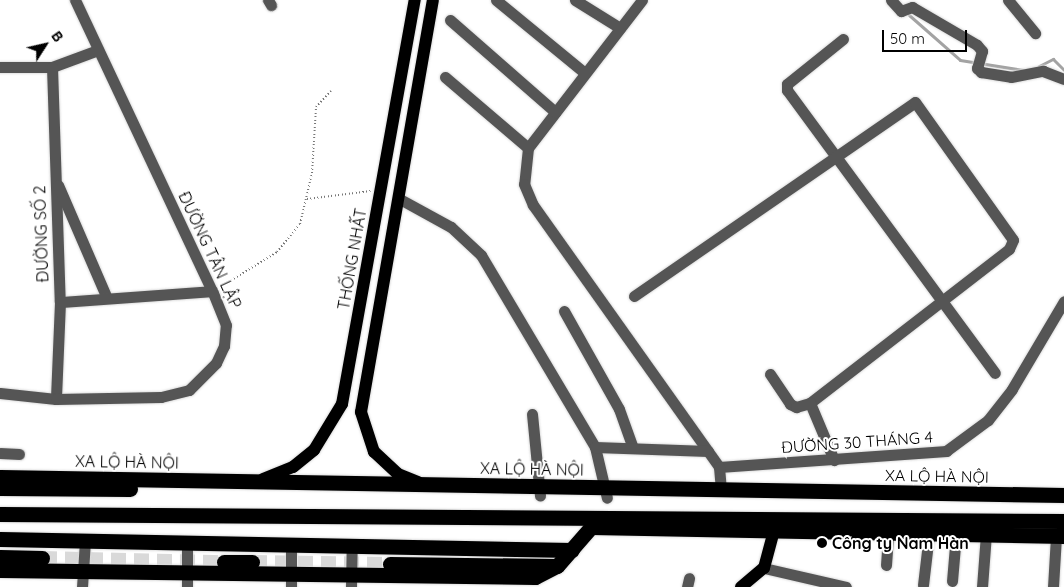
<!DOCTYPE html>
<meta charset="utf-8">
<style>
body{margin:0}
#map{position:relative;width:1064px;height:587px;overflow:hidden;background:#fff;font-family:Quicksand,sans-serif}
div>[style]{position:absolute}
.stream>*{height:3px;margin:-1.5px;padding:0 1.5px;transform-origin:1.5px;border-radius:1.5px;background:#a3a3a3}
.highway-tunnel>*{height:15px;margin-top:-7.5px;transform-origin:0;background:repeating-linear-gradient(90deg,#d9d9d9 0 15px,transparent 0 23px)}
.path>*{height:2px;margin-top:-1px;transform-origin:0;background:repeating-linear-gradient(90deg,#777 0 1px,transparent 0 3.5px)}
.roads{filter:drop-shadow(0 0 1px #dbdbdb) drop-shadow(0 0 1px #dbdbdb)}
.minor>*{height:11px;margin:-5.5px;padding:0 5.5px;transform-origin:5.5px;border-radius:5.5px;background:#555}
.major>*{height:12px;margin:-6px;padding:0 6px;transform-origin:6px;border-radius:6px;background:#000}
.highway>*{height:15px;margin:-7.5px;padding:0 7.5px;transform-origin:7.5px;border-radius:7.5px;background:#000}
.dots>*{width:14px;height:14px;translate:-50% -50%;box-sizing:border-box;border:2px solid #fff;border-radius:50%}
span{translate:-50% -50%;white-space:nowrap;text-align:center;line-height:1.15;-webkit-text-stroke:4px #fff;paint-order:stroke}
.street-label{font-size:16px;color:#000}
.poi-label{font-size:16px;color:#000;font-weight:700}
.left{translate:0 -50%;text-align:left}
.north{position:absolute;left:20px;top:20px;width:50px;height:50px;-webkit-text-stroke:4px #fff;paint-order:stroke;rotate:55deg;font-size:14px;font-weight:700;line-height:20px;text-align:center;color:#000}
.north::after{content:'';display:block;margin:auto;width:18px;height:22px;background:#000;clip-path:polygon(50% 0,100% 100%,50% 72%,0 100%)}
.scale{position:absolute;left:882px;top:30px;width:85px;height:22px;box-sizing:border-box;border:2px solid #000;border-top:0;padding-left:6px;font-size:15px;line-height:18px;white-space:nowrap;color:#000;-webkit-text-stroke:4px #fff;paint-order:stroke}
</style>
<div id="map">
<div class="stream">
<i style="left:909px;top:15px;width:68px;rotate:41.4deg"></i>
<i style="left:960px;top:60px;width:64px;rotate:9deg"></i>
<i style="left:1039px;top:66px;width:16px;rotate:-27deg"></i>
<i style="left:1053px;top:59px;width:16px;rotate:45deg"></i>
</div>
<div class="highway-tunnel">
<i style="left:42px;top:558px;width:182px;rotate:1.3deg"></i>
<i style="left:252px;top:562px;width:138px;rotate:0.8deg"></i>
</div>
<div class="path">
<i style="left:307px;top:199px;width:64px;rotate:-7.2deg"></i>
<i style="left:222px;top:286px;width:65px;rotate:-31.7deg"></i>
<i style="left:277px;top:252px;width:36px;rotate:-51deg"></i>
<i style="left:300px;top:224px;width:52px;rotate:-76.8deg"></i>
<i style="left:312px;top:173px;width:66px;rotate:-86.5deg"></i>
<i style="left:316px;top:107px;width:22px;rotate:-47deg"></i>
</div>
<div class="roads">
<div class="minor">
<i style="left:268px;top:0;width:6px;rotate:59deg"></i>
<i style="left:496px;top:0;width:115px;rotate:39.4deg"></i>
<i style="left:575px;top:0;width:53px;rotate:31.9deg"></i>
<i style="left:642px;top:0;width:187px;rotate:127.6deg"></i>
<i style="left:528px;top:148px;width:36px;rotate:96deg"></i>
<i style="left:524px;top:184px;width:23px;rotate:67deg"></i>
<i style="left:533px;top:205px;width:321px;rotate:54.6deg"></i>
<i style="left:891px;top:0;width:15px;rotate:48deg"></i>
<i style="left:901px;top:11px;width:12px;rotate:-20deg"></i>
<i style="left:912px;top:7px;width:75px;rotate:30.3deg"></i>
<i style="left:977px;top:45px;width:8px;rotate:50deg"></i>
<i style="left:982px;top:51px;width:18px;rotate:106deg"></i>
<i style="left:977px;top:68px;width:6px;rotate:45deg"></i>
<i style="left:981px;top:72px;width:30px;rotate:9deg"></i>
<i style="left:1011px;top:77px;width:33px;rotate:-11deg"></i>
<i style="left:1043px;top:71px;width:22px;rotate:21deg"></i>
<i style="left:1008px;top:0;width:43px;rotate:50.7deg"></i>
<i style="left:450px;top:20px;width:140px;rotate:41.2deg"></i>
<i style="left:843px;top:39px;width:72px;rotate:141.2deg"></i>
<i style="left:787px;top:84px;width:6px;rotate:90deg"></i>
<i style="left:787px;top:90px;width:351px;rotate:53.7deg"></i>
<i style="left:0;top:67px;width:52px"></i>
<i style="left:52px;top:67px;width:49px;rotate:-20.3deg"></i>
<i style="left:52px;top:67px;width:235px;rotate:88.1deg"></i>
<i style="left:60px;top:302px;width:97px;rotate:92.4deg"></i>
<i style="left:445px;top:77px;width:109px;rotate:40.5deg"></i>
<i style="left:58px;top:185px;width:123px;rotate:66.6deg"></i>
<i style="left:398px;top:198px;width:60px;rotate:28.7deg"></i>
<i style="left:451px;top:227px;width:41px;rotate:43deg"></i>
<i style="left:481px;top:255px;width:223px;rotate:59.3deg"></i>
<i style="left:595px;top:447px;width:52px;rotate:76.8deg"></i>
<i style="left:634px;top:296px;width:341px;rotate:-34.6deg"></i>
<i style="left:915px;top:102px;width:169px;rotate:54.6deg"></i>
<i style="left:1013px;top:240px;width:10px;rotate:114deg"></i>
<i style="left:1009px;top:249px;width:252px;rotate:142.3deg"></i>
<i style="left:810px;top:403px;width:62px;rotate:67.2deg"></i>
<i style="left:60px;top:302px;width:152px;rotate:-4.1deg"></i>
<i style="left:564px;top:311px;width:112px;rotate:60.7deg"></i>
<i style="left:619px;top:409px;width:41px;rotate:70.3deg"></i>
<i style="left:770px;top:374px;width:36px;rotate:56deg"></i>
<i style="left:790px;top:404px;width:7px;rotate:27deg"></i>
<i style="left:796px;top:407px;width:15px;rotate:-16deg"></i>
<i style="left:0;top:393px;width:56px;rotate:6.1deg"></i>
<i style="left:56px;top:399px;width:105px;rotate:-1.1deg"></i>
<i style="left:161px;top:397px;width:29px;rotate:-14deg"></i>
<i style="left:189px;top:390px;width:38px;rotate:-45deg"></i>
<i style="left:216px;top:363px;width:19px;rotate:-65deg"></i>
<i style="left:224px;top:346px;width:21px;rotate:-85deg"></i>
<i style="left:226px;top:325px;width:37px;rotate:-112deg"></i>
<i style="left:212px;top:291px;width:322px;rotate:-115.2deg"></i>
<i style="left:532px;top:414px;width:82px;rotate:84.4deg"></i>
<i style="left:595px;top:447px;width:113px;rotate:2deg"></i>
<i style="left:0;top:453px;width:19px;rotate:3deg"></i>
<i style="left:719px;top:467px;width:228px;rotate:-4deg"></i>
<i style="left:946px;top:451px;width:52px;rotate:-36.4deg"></i>
<i style="left:988px;top:420px;width:39px;rotate:-52deg"></i>
<i style="left:1012px;top:389px;width:102px;rotate:-59.4deg"></i>
<i style="left:719px;top:467px;width:22px;rotate:85deg"></i>
<i style="left:886px;top:565px;width:32px;rotate:-86deg"></i>
<i style="left:764px;top:568px;width:84px;rotate:13deg"></i>
<i style="left:952px;top:581px;width:47px;rotate:-85.1deg"></i>
<i style="left:923px;top:585px;width:51px;rotate:-83.3deg"></i>
<i style="left:82px;top:587px;width:46px;rotate:-86.3deg"></i>
<i style="left:187px;top:587px;width:43px;rotate:-90deg"></i>
<i style="left:291px;top:587px;width:41px;rotate:-90deg"></i>
<i style="left:351px;top:587px;width:39px;rotate:-89deg"></i>
<i style="left:687px;top:587px;width:9px;rotate:-77deg"></i>
<i style="left:982px;top:587px;width:53px;rotate:-85.7deg"></i>
<i style="left:1053px;top:587px;width:51px;rotate:-86.6deg"></i>
</div>
<div class="major">
<i style="left:263px;top:479px;width:32px;rotate:-22deg"></i>
<i style="left:293px;top:467px;width:27px;rotate:-39deg"></i>
<i style="left:314px;top:450px;width:54px;rotate:-58.7deg"></i>
<i style="left:342px;top:404px;width:411px;rotate:-79.8deg"></i>
<i style="left:418px;top:482px;width:22px;rotate:-158deg"></i>
<i style="left:398px;top:474px;width:33px;rotate:-137deg"></i>
<i style="left:374px;top:452px;width:42px;rotate:-108deg"></i>
<i style="left:361px;top:412px;width:418px;rotate:-80.1deg"></i>
<i style="left:741px;top:587px;width:30px;rotate:-40deg"></i>
<i style="left:764px;top:568px;width:38px;rotate:-75deg"></i>
</div>
<div class="highway">
<i style="left:0;top:477px;width:1064px;rotate:0.97deg"></i>
<i style="left:0;top:488px;width:130px;rotate:0.4deg"></i>
<i style="left:0;top:514px;width:1064px;rotate:0.38deg"></i>
<i style="left:591px;top:527px;width:473px;rotate:1.1deg"></i>
<i style="left:0;top:539px;width:572px;rotate:1.1deg"></i>
<i style="left:0;top:557px;width:42px;rotate:1.4deg"></i>
<i style="left:224px;top:562px;width:28px"></i>
<i style="left:390px;top:564px;width:166px;rotate:0.7deg"></i>
<i style="left:0;top:570px;width:535px;rotate:0.75deg"></i>
<i style="left:535px;top:577px;width:25px;rotate:-27deg"></i>
<i style="left:557px;top:566px;width:52px;rotate:-48.9deg"></i>
</div>
</div>
<div class="dots">
<i style="left:822px;top:543px;background:#000"></i>
</div>
<div class="street-label">
<span style="left:41px;top:234px;rotate:-92deg">ĐƯỜNG SỐ 2</span>
<span style="left:210px;top:250px;rotate:65deg">ĐƯỜNG TÂN LẬP</span>
<span style="left:352px;top:259px;rotate:-80deg">THỐNG NHẤT</span>
<span style="left:857px;top:442px;rotate:-4deg">ĐƯỜNG 30 THÁNG 4</span>
<span style="left:127px;top:462px;rotate:1deg">XA LỘ HÀ NỘI</span>
<span style="left:532px;top:469px;rotate:1deg">XA LỘ HÀ NỘI</span>
<span style="left:937px;top:476px;rotate:1deg">XA LỘ HÀ NỘI</span>
</div>
<div class="poi-label">
<span class="left" style="left:832px;top:543px">Công ty Nam Hàn</span>
</div>
<div class="north">B</div>
<div class="scale">50 m</div>
</div>
